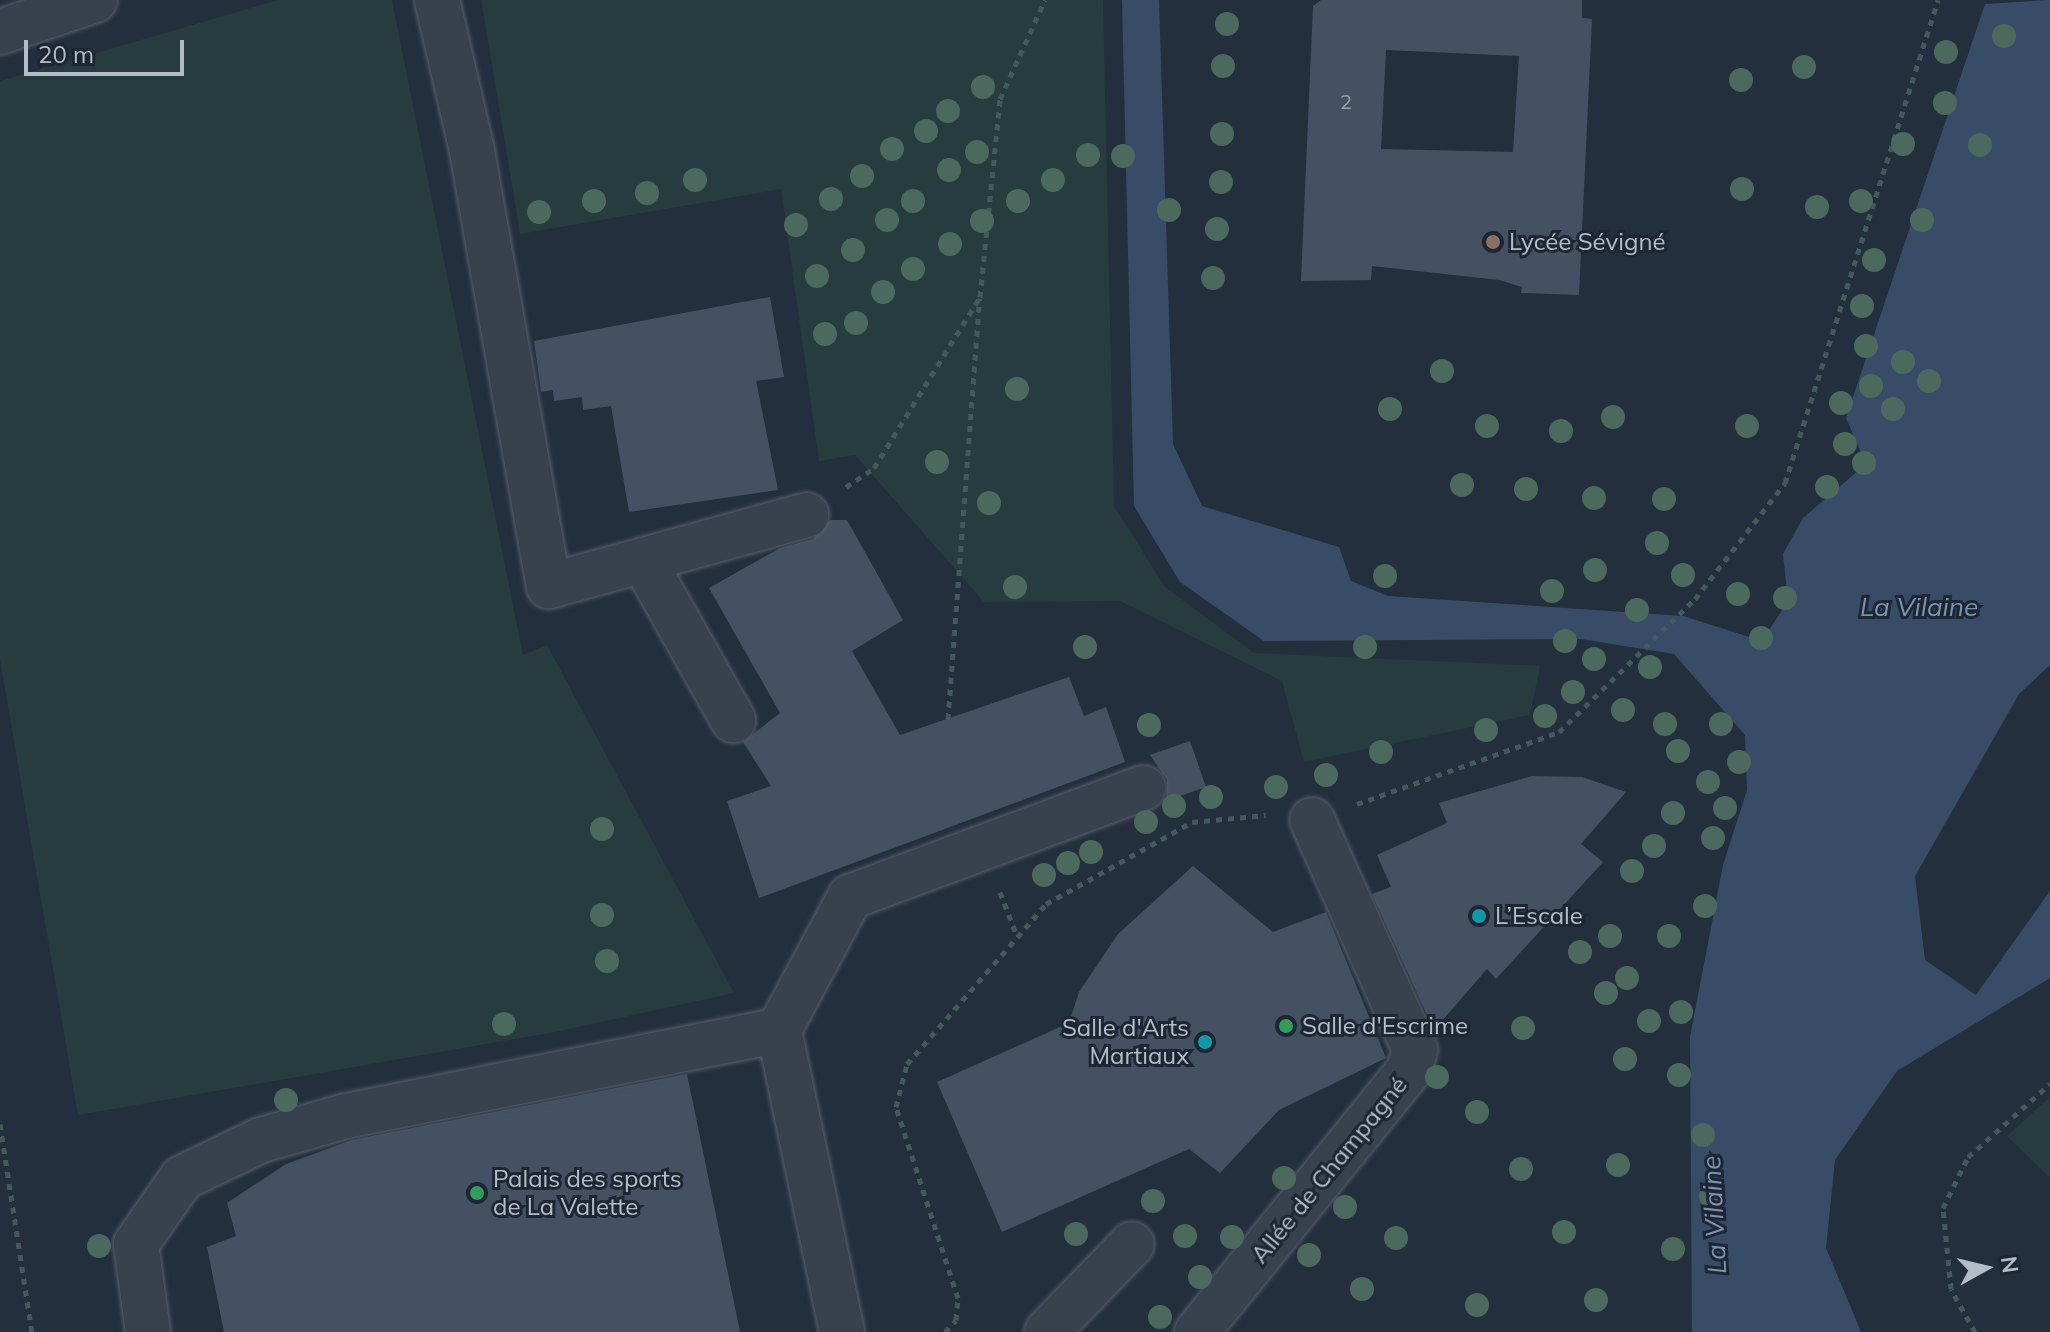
<!DOCTYPE html>
<meta charset="utf-8">
<style>
body{margin:0}
#map{position:relative;width:2050px;height:1332px;overflow:hidden;background:#242f3e;font-family:Mulish,sans-serif}
div>[style]{position:absolute}
.green>*{inset:0;background:#263c3f}
.water>*{inset:0;background:#394c67}
.building>*{inset:0;background:#455162}
.path>*{height:5px;margin-top:-2.5px;transform-origin:0;background:repeating-linear-gradient(90deg,#44595c 0 6px,transparent 0 12px)}
.roads{filter:drop-shadow(0 0 2px #565f6c) drop-shadow(0 0 2px #565f6c)}
.minor>*{height:44px;margin:-22px;padding:0 22px;transform-origin:22px;border-radius:22px;background:#38414e}
.trees>*{width:24px;height:24px;margin:-12px;border-radius:50%;background:#4b6a5d}
.dots>*{width:22px;height:22px;translate:-50% -50%;box-sizing:border-box;border:4px solid #1d2633;border-radius:50%}
span{translate:-50% -50%;white-space:nowrap;text-align:center;line-height:1.15;-webkit-text-stroke:6px #1d2633;paint-order:stroke}
.number-label{font-size:20px;color:#98a1af}
.number-label span{-webkit-text-stroke-width:0}
.poi-label{font-size:24px;color:#b4bcc9}
.left{translate:0 -50%;text-align:left}
.right{translate:-100% -50%;text-align:right}
.street-label{font-size:24px;color:#b4bcc9}
.water-label{font-size:26px;color:#7c92b1;font-style:italic}
.north{position:absolute;left:1946px;top:1228px;width:80px;height:80px;-webkit-text-stroke:6px #1d2633;paint-order:stroke;rotate:82deg;font-size:22px;font-weight:700;line-height:32px;text-align:center;color:#b4bcc9}
.north::after{content:'';display:block;margin:auto;width:28px;height:36px;background:#b4bcc9;clip-path:polygon(50% 0,100% 100%,50% 72%,0 100%)}
.scale{position:absolute;left:24px;top:40px;width:160px;height:36px;box-sizing:border-box;border:4px solid #b4bcc9;border-top:0;padding-left:10px;font-size:24px;line-height:28px;white-space:nowrap;color:#b4bcc9;-webkit-text-stroke:6px #1d2633;paint-order:stroke}
</style>
<div id="map">
<div class="green">
<i style="clip-path:polygon(278px 0,392px 0,523px 655px,547px 645px,734px 993px,555px 1032px,78px 1115px,0 660px,0 81px)"></i>
<i style="clip-path:polygon(481px 0,1103px 0,1114px 506px,1165px 587px,1254px 653px,1540px 666px,1530px 715px,1304px 762px,1282px 681px,1120px 601px,984px 602px,855px 455px,819px 461px,781px 189px,520px 234px)"></i>
<i style="clip-path:polygon(2050px 1097px,2050px 1178px,2007px 1136px)"></i>
</div>
<div class="water">
<i style="clip-path:polygon(1122px 0,1159px 0,1173px 444px,1202px 506px,1339px 547px,1351px 581px,1388px 596px,1683px 616px,1762px 641px,1788px 601px,1783px 554px,1803px 518px,1866px 464px,1846px 418px,1985px 4px,2050px 0,2050px 665px,2019px 694px,1915px 876px,1925px 960px,1976px 995px,2050px 891px,2050px 978px,1897px 1071px,1835px 1160px,1826px 1248px,1861px 1332px,1692px 1332px,1690px 1037px,1723px 865px,1747px 790px,1745px 735px,1674px 654px,1581px 639px,1264px 641px,1180px 582px,1134px 506px)"></i>
</div>
<div class="building">
<i style="clip-path:polygon(evenodd,1321px 0,1582px 0,1582px 18px,1592px 19px,1579px 295px,1521px 293px,1522px 287px,1499px 280px,1372px 266px,1371px 280px,1301px 281px,1313px 6px,1321px 0,1386px 50px,1519px 56px,1513px 152px,1381px 149px,1386px 50px)"></i>
<i style="clip-path:polygon(770px 297px,784px 377px,756px 381px,778px 490px,629px 512px,611px 406px,583px 410px,582px 397px,554px 401px,553px 390px,541px 392px,534px 341px)"></i>
<i style="clip-path:polygon(830px 520px,847px 520px,903px 620px,852px 651px,900px 735px,1069px 677px,1084px 716px,1106px 707px,1125px 762px,759px 898px,727px 801px,771px 786px,743px 742px,780px 713px,709px 588px,780px 548px,813px 539px)"></i>
<i style="clip-path:polygon(1190px 741px,1206px 787px,1166px 801px,1167px 780px,1150px 755px)"></i>
<i style="clip-path:polygon(1532px 776px,1582px 777px,1626px 792px,1581px 844px,1603px 862px,1496px 979px,1487px 969px,1434px 1030px,1372px 894px,1391px 887px,1377px 855px,1447px 823px,1439px 803px)"></i>
<i style="clip-path:polygon(1193px 866px,1273px 932px,1326px 912px,1386px 1058px,1279px 1110px,1220px 1173px,1189px 1149px,1002px 1232px,937px 1082px,1069px 1023px,1079px 992px,1118px 934px)"></i>
<i style="clip-path:polygon(687px 1074px,740px 1332px,224px 1332px,207px 1247px,236px 1236px,227px 1203px,286px 1164px,352px 1140px)"></i>
</div>
<div class="path">
<i style="left:846px;top:487px;width:34px;rotate:-34deg"></i>
<i style="left:874px;top:468px;width:201px;rotate:-58.2deg"></i>
<i style="left:980px;top:297px;width:199px;rotate:-84.2deg"></i>
<i style="left:1000px;top:99px;width:109px;rotate:-65.6deg"></i>
<i style="left:948px;top:719px;width:422px;rotate:-85.7deg"></i>
<i style="left:1357px;top:804px;width:214px;rotate:-19.6deg"></i>
<i style="left:1559px;top:732px;width:190px;rotate:-44.4deg"></i>
<i style="left:1695px;top:599px;width:147px;rotate:-52.2deg"></i>
<i style="left:1785px;top:483px;width:507px;rotate:-72.42deg"></i>
<i style="left:1000px;top:892px;width:47px;rotate:68.9deg"></i>
<i style="left:0;top:1124px;width:210px;rotate:81.3deg"></i>
<i style="left:945px;top:1332px;width:16px;rotate:-47deg"></i>
<i style="left:956px;top:1320px;width:22px;rotate:-85deg"></i>
<i style="left:958px;top:1298px;width:201px;rotate:-108deg"></i>
<i style="left:896px;top:1107px;width:44px;rotate:-75.7deg"></i>
<i style="left:907px;top:1064px;width:212px;rotate:-49deg"></i>
<i style="left:1046px;top:904px;width:167px;rotate:-29.3deg"></i>
<i style="left:1192px;top:822px;width:74px;rotate:-5.4deg"></i>
<i style="left:1975px;top:1332px;width:49px;rotate:-119.2deg"></i>
<i style="left:1951px;top:1289px;width:81px;rotate:-95.6deg"></i>
<i style="left:1943px;top:1208px;width:57px;rotate:-63.9deg"></i>
<i style="left:1968px;top:1157px;width:110px;rotate:-41.7deg"></i>
</div>
<div class="roads">
<div class="minor">
<i style="left:437px;top:0;width:155px;rotate:76.9deg"></i>
<i style="left:472px;top:151px;width:442px;rotate:80deg"></i>
<i style="left:549px;top:586px;width:267px;rotate:-15.4deg"></i>
<i style="left:0;top:32px;width:100px;rotate:-18.6deg"></i>
<i style="left:643px;top:560px;width:184px;rotate:60.6deg"></i>
<i style="left:779px;top:1030px;width:151px;rotate:-61.9deg"></i>
<i style="left:850px;top:897px;width:313px;rotate:-20.4deg"></i>
<i style="left:148px;top:1332px;width:89px;rotate:-97.8deg"></i>
<i style="left:136px;top:1244px;width:80px;rotate:-55.1deg"></i>
<i style="left:182px;top:1178px;width:88px;rotate:-25.7deg"></i>
<i style="left:261px;top:1140px;width:88px;rotate:-15.8deg"></i>
<i style="left:346px;top:1116px;width:441px;rotate:-11.2deg"></i>
<i style="left:779px;top:1030px;width:309px;rotate:78.2deg"></i>
<i style="left:1047px;top:1332px;width:122px;rotate:-46deg"></i>
<i style="left:1197px;top:1332px;width:337px;rotate:-51deg"></i>
<i style="left:1409px;top:1070px;width:21px;rotate:-73deg"></i>
<i style="left:1415px;top:1050px;width:252px;rotate:-114.1deg"></i>
</div>
</div>
<div class="trees">
<i style="left:1227px;top:24px"></i>
<i style="left:2004px;top:36px"></i>
<i style="left:1946px;top:52px"></i>
<i style="left:1223px;top:66px"></i>
<i style="left:1804px;top:67px"></i>
<i style="left:1741px;top:80px"></i>
<i style="left:983px;top:87px"></i>
<i style="left:1945px;top:103px"></i>
<i style="left:948px;top:111px"></i>
<i style="left:926px;top:131px"></i>
<i style="left:1222px;top:134px"></i>
<i style="left:1903px;top:144px"></i>
<i style="left:1980px;top:145px"></i>
<i style="left:892px;top:149px"></i>
<i style="left:977px;top:152px"></i>
<i style="left:1088px;top:155px"></i>
<i style="left:1123px;top:156px"></i>
<i style="left:949px;top:170px"></i>
<i style="left:862px;top:176px"></i>
<i style="left:695px;top:180px"></i>
<i style="left:1053px;top:180px"></i>
<i style="left:1221px;top:182px"></i>
<i style="left:1742px;top:189px"></i>
<i style="left:647px;top:193px"></i>
<i style="left:831px;top:199px"></i>
<i style="left:594px;top:201px"></i>
<i style="left:913px;top:201px"></i>
<i style="left:1018px;top:201px"></i>
<i style="left:1861px;top:201px"></i>
<i style="left:1817px;top:207px"></i>
<i style="left:1169px;top:210px"></i>
<i style="left:539px;top:212px"></i>
<i style="left:887px;top:220px"></i>
<i style="left:1922px;top:220px"></i>
<i style="left:982px;top:221px"></i>
<i style="left:796px;top:225px"></i>
<i style="left:1217px;top:229px"></i>
<i style="left:950px;top:244px"></i>
<i style="left:853px;top:250px"></i>
<i style="left:1874px;top:260px"></i>
<i style="left:913px;top:269px"></i>
<i style="left:817px;top:276px"></i>
<i style="left:1213px;top:278px"></i>
<i style="left:883px;top:292px"></i>
<i style="left:1862px;top:306px"></i>
<i style="left:856px;top:323px"></i>
<i style="left:825px;top:334px"></i>
<i style="left:1866px;top:346px"></i>
<i style="left:1903px;top:362px"></i>
<i style="left:1442px;top:371px"></i>
<i style="left:1929px;top:381px"></i>
<i style="left:1871px;top:386px"></i>
<i style="left:1017px;top:389px"></i>
<i style="left:1841px;top:403px"></i>
<i style="left:1390px;top:409px"></i>
<i style="left:1893px;top:409px"></i>
<i style="left:1613px;top:417px"></i>
<i style="left:1487px;top:426px"></i>
<i style="left:1747px;top:426px"></i>
<i style="left:1561px;top:431px"></i>
<i style="left:1845px;top:444px"></i>
<i style="left:937px;top:462px"></i>
<i style="left:1864px;top:463px"></i>
<i style="left:1462px;top:485px"></i>
<i style="left:1827px;top:487px"></i>
<i style="left:1526px;top:489px"></i>
<i style="left:1594px;top:498px"></i>
<i style="left:1664px;top:499px"></i>
<i style="left:989px;top:503px"></i>
<i style="left:1657px;top:543px"></i>
<i style="left:1595px;top:570px"></i>
<i style="left:1683px;top:575px"></i>
<i style="left:1385px;top:576px"></i>
<i style="left:1015px;top:587px"></i>
<i style="left:1552px;top:591px"></i>
<i style="left:1738px;top:594px"></i>
<i style="left:1785px;top:598px"></i>
<i style="left:1637px;top:610px"></i>
<i style="left:1761px;top:638px"></i>
<i style="left:1565px;top:641px"></i>
<i style="left:1085px;top:647px"></i>
<i style="left:1365px;top:647px"></i>
<i style="left:1594px;top:659px"></i>
<i style="left:1650px;top:667px"></i>
<i style="left:1573px;top:692px"></i>
<i style="left:1623px;top:710px"></i>
<i style="left:1545px;top:716px"></i>
<i style="left:1665px;top:724px"></i>
<i style="left:1721px;top:724px"></i>
<i style="left:1149px;top:725px"></i>
<i style="left:1486px;top:730px"></i>
<i style="left:1678px;top:751px"></i>
<i style="left:1381px;top:752px"></i>
<i style="left:1739px;top:762px"></i>
<i style="left:1326px;top:775px"></i>
<i style="left:1708px;top:782px"></i>
<i style="left:1276px;top:787px"></i>
<i style="left:1211px;top:797px"></i>
<i style="left:1174px;top:806px"></i>
<i style="left:1725px;top:808px"></i>
<i style="left:1673px;top:813px"></i>
<i style="left:1146px;top:822px"></i>
<i style="left:602px;top:829px"></i>
<i style="left:1713px;top:838px"></i>
<i style="left:1654px;top:846px"></i>
<i style="left:1091px;top:852px"></i>
<i style="left:1068px;top:863px"></i>
<i style="left:1632px;top:871px"></i>
<i style="left:1044px;top:875px"></i>
<i style="left:1705px;top:906px"></i>
<i style="left:602px;top:915px"></i>
<i style="left:1610px;top:936px"></i>
<i style="left:1669px;top:936px"></i>
<i style="left:1580px;top:952px"></i>
<i style="left:607px;top:961px"></i>
<i style="left:1627px;top:978px"></i>
<i style="left:1606px;top:993px"></i>
<i style="left:1681px;top:1012px"></i>
<i style="left:1649px;top:1021px"></i>
<i style="left:504px;top:1024px"></i>
<i style="left:1523px;top:1028px"></i>
<i style="left:1625px;top:1059px"></i>
<i style="left:1679px;top:1075px"></i>
<i style="left:1437px;top:1077px"></i>
<i style="left:286px;top:1100px"></i>
<i style="left:1477px;top:1112px"></i>
<i style="left:1703px;top:1135px"></i>
<i style="left:1618px;top:1165px"></i>
<i style="left:1521px;top:1169px"></i>
<i style="left:1284px;top:1178px"></i>
<i style="left:1711px;top:1196px"></i>
<i style="left:1153px;top:1201px"></i>
<i style="left:1345px;top:1207px"></i>
<i style="left:1564px;top:1232px"></i>
<i style="left:1076px;top:1234px"></i>
<i style="left:1185px;top:1236px"></i>
<i style="left:1232px;top:1237px"></i>
<i style="left:1396px;top:1238px"></i>
<i style="left:99px;top:1246px"></i>
<i style="left:1673px;top:1249px"></i>
<i style="left:1309px;top:1255px"></i>
<i style="left:1200px;top:1277px"></i>
<i style="left:1362px;top:1289px"></i>
<i style="left:1596px;top:1300px"></i>
<i style="left:1477px;top:1305px"></i>
<i style="left:1160px;top:1317px"></i>
</div>
<div class="dots">
<i style="left:1493px;top:242px;background:#8d6e63"></i>
<i style="left:1479px;top:916px;background:#0f9aa8"></i>
<i style="left:1286px;top:1026px;background:#2e9e5b"></i>
<i style="left:1205px;top:1042px;background:#0f9aa8"></i>
<i style="left:477px;top:1193px;background:#2e9e5b"></i>
</div>
<div class="number-label">
<span style="left:1346px;top:101px">2</span>
</div>
<div class="poi-label">
<span class="left" style="left:1509px;top:242px">Lycée Sévigné</span>
<span class="left" style="left:1495px;top:916px">L’Escale</span>
<span class="left" style="left:1302px;top:1026px">Salle d'Escrime</span>
<span class="right" style="left:1189px;top:1042px">Salle d'Arts<br>Martiaux</span>
<span class="left" style="left:493px;top:1193px">Palais des sports<br>de La Valette</span>
</div>
<div class="street-label">
<span style="left:1329px;top:1170px;rotate:-51deg">Allée de Champagné</span>
</div>
<div class="water-label">
<span style="left:1919px;top:607px">La Vilaine</span>
<span style="left:1714px;top:1215px;rotate:-93deg">La Vilaine</span>
</div>
<div class="north">N</div>
<div class="scale">20 m</div>
</div>
